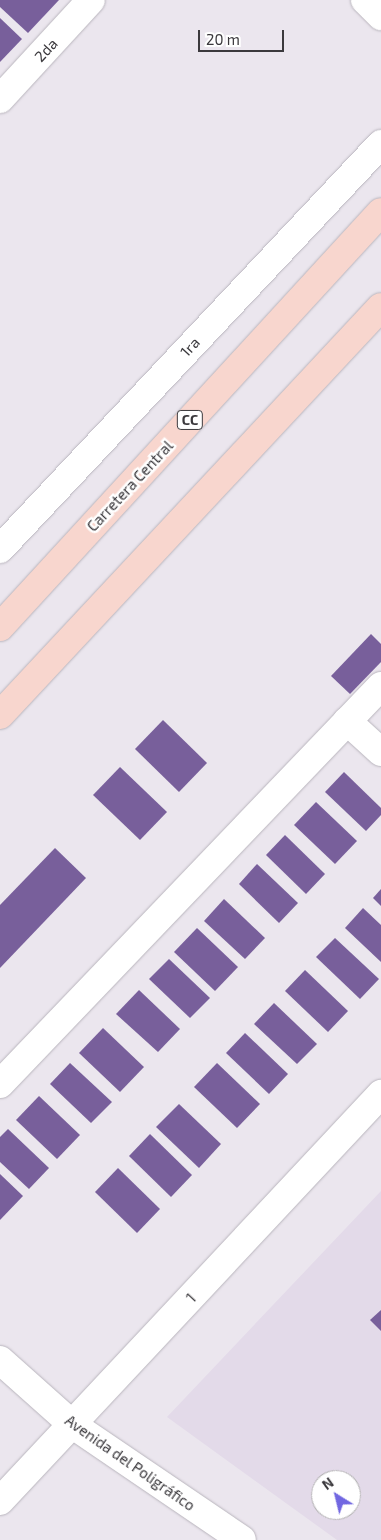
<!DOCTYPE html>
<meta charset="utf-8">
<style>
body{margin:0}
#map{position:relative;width:381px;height:1540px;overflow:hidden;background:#ebe6ee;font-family:"Exo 2",sans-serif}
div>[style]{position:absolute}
.built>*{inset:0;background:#e3dae9}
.building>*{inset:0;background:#785f9b}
.roads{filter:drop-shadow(0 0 1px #b9b5bd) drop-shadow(0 0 1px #b9b5bd)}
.street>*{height:28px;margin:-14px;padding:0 14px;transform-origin:14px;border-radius:14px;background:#fff}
.secondary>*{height:28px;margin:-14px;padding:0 14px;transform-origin:14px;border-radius:14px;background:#fff}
.primary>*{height:28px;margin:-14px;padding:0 14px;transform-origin:14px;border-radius:14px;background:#f8d6ce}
span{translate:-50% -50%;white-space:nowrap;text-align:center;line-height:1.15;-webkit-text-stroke:5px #fff;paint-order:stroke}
.shield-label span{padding:1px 4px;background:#fff;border:1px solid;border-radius:4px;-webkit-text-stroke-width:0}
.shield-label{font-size:14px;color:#3b393d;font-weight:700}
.street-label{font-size:15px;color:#3b393d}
.north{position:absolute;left:311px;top:1470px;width:50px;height:50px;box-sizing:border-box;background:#fff;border:1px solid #b1b0b1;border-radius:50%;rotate:324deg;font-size:14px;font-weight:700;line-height:20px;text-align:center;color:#3b393d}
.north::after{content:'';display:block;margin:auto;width:18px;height:22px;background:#7167e1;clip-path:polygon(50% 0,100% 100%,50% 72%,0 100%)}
.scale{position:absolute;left:198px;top:30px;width:86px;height:22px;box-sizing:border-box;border:2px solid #3b393d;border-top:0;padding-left:6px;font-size:15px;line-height:18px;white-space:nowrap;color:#3b393d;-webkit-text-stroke:4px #fff;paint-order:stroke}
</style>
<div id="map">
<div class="built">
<i style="clip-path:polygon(evenodd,381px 1191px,381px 1540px,337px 1540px,167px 1417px,381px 1191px,321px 1480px,351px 1480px,351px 1510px,321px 1510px,321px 1480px)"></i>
</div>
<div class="building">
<i style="clip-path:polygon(0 0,59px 0,28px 33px,0 7px)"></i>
<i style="clip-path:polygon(0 18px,22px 39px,0 62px)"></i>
<i style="clip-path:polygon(371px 634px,381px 644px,381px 662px,350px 694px,331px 676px)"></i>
<i style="clip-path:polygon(163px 720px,207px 763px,179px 792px,135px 749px)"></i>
<i style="clip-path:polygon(120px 767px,167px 812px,140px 840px,93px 795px)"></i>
<i style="clip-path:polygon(344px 772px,381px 808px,381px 815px,366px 831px,325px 792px)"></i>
<i style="clip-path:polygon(316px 802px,357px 841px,335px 864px,294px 825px)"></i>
<i style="clip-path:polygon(285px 835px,325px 874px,306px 894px,266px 855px)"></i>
<i style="clip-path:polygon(55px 848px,86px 878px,0 968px,0 905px)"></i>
<i style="clip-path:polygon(257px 864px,298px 903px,279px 923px,239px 884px)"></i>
<i style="clip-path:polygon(381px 889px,381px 906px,373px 898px)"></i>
<i style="clip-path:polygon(224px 899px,265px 938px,245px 959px,204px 921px)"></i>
<i style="clip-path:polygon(363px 908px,381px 925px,381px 962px,345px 928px)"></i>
<i style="clip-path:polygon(197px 928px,238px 967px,215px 991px,174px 952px)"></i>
<i style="clip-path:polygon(335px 938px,379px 979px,360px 999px,316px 957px)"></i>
<i style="clip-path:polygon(169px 959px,210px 998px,190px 1018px,149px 979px)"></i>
<i style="clip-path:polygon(305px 970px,348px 1011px,328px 1032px,285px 991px)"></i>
<i style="clip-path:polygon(139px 990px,180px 1029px,158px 1052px,116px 1014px)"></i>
<i style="clip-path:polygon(274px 1003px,317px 1044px,297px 1064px,254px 1024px)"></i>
<i style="clip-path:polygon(103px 1028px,144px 1067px,120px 1092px,79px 1053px)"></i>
<i style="clip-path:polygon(245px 1033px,288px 1074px,269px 1094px,226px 1053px)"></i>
<i style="clip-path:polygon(70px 1063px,112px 1102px,91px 1123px,50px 1084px)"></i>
<i style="clip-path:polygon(217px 1063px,260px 1104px,237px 1128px,194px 1087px)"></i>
<i style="clip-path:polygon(39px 1096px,80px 1135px,57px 1159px,16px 1120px)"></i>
<i style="clip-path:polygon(179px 1104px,221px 1144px,199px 1168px,156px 1127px)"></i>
<i style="clip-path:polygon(8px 1129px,49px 1168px,29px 1189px,0 1162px,0 1137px)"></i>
<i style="clip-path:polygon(150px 1134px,192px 1175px,171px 1197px,129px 1156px)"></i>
<i style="clip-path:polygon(118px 1168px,160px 1209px,137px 1233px,95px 1192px)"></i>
<i style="clip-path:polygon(0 1174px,23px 1196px,0 1220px)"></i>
<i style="clip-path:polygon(381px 1310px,381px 1331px,370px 1320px)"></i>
</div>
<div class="roads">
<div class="street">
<i style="left:0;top:99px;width:134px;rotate:-47.4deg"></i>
<i style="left:0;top:549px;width:556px;rotate:-46.75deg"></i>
<i style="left:347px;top:721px;width:46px;rotate:42.4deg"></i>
<i style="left:0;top:1084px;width:551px;rotate:-46.25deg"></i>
<i style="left:0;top:1501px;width:558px;rotate:-46.89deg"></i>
</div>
<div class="secondary">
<i style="left:365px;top:0;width:23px;rotate:45deg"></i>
<i style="left:0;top:1360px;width:98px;rotate:41.7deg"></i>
<i style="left:73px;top:1425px;width:204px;rotate:34.2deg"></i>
</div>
<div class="primary">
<i style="left:0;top:627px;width:563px;rotate:-47.45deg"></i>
<i style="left:0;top:715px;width:558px;rotate:-46.96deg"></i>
</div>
</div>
<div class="shield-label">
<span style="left:190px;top:420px">CC</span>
</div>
<div class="street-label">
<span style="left:46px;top:50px;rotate:-47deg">2da</span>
<span style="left:190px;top:347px;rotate:-47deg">1ra</span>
<span style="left:130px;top:486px;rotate:-47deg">Carretera Central</span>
<span style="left:191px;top:1298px;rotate:-47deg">1</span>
<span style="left:130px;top:1463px;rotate:35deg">Avenida del Poligráfico</span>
</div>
<div class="north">N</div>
<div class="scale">20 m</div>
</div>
